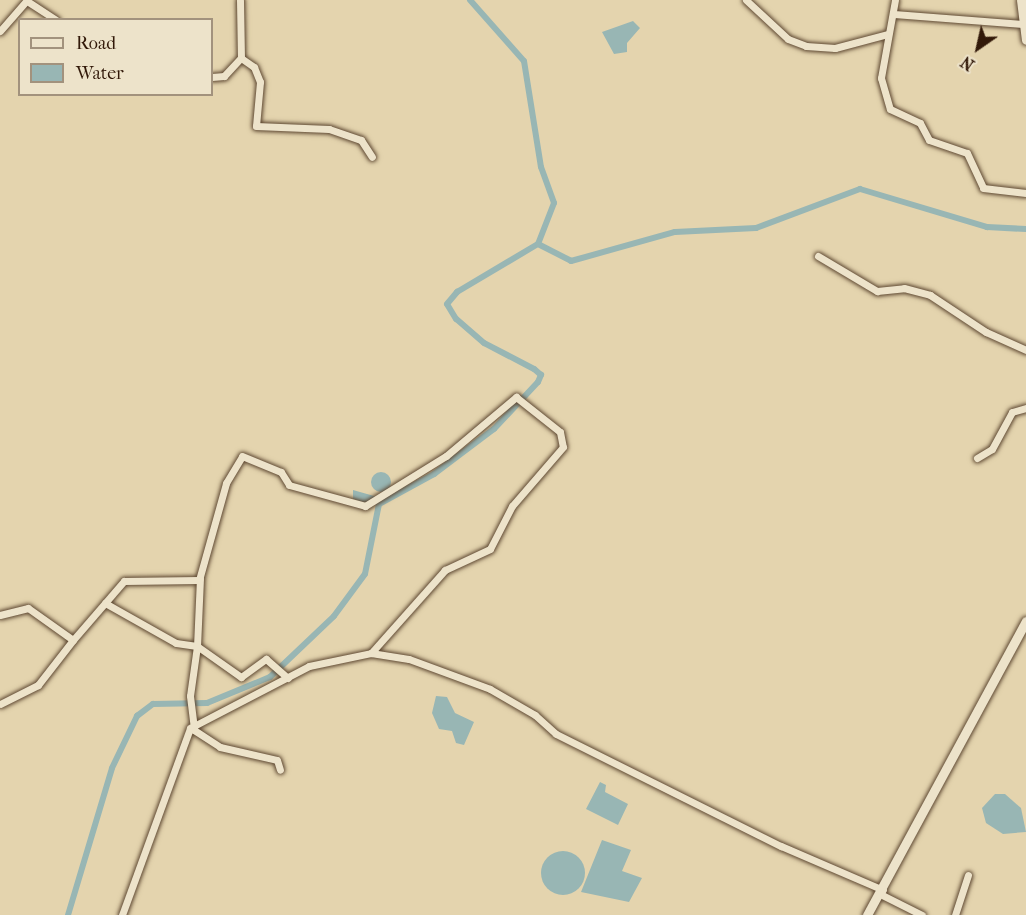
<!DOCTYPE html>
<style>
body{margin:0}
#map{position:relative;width:1026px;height:915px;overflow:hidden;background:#e4d4ae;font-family:"IM FELL French Canon",serif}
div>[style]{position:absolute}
.water>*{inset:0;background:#98b6b4}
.round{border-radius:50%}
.canal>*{height:6px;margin:-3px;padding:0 3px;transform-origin:3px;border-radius:3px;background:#98b6b4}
.roads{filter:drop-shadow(0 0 2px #5e4832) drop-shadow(0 0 2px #5e4832)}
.street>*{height:7px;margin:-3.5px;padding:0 3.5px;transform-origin:3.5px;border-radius:3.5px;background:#ede3ca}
.secondary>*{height:9px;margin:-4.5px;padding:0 4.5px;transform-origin:4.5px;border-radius:4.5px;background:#ede3ca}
span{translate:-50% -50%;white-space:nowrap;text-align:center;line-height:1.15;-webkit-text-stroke:6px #ede3ca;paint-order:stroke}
.legend{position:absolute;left:18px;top:18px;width:195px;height:78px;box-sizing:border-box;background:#ede3ca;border:2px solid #a2927d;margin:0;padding:8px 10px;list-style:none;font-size:18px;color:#321909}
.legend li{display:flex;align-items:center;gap:12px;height:30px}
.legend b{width:30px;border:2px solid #a2927d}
.north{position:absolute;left:948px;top:18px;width:60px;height:60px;-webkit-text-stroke:4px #ede3ca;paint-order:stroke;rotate:214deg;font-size:16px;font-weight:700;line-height:24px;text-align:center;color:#321909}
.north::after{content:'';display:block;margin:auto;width:21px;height:27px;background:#321909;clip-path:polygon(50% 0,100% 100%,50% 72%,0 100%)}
</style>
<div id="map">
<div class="water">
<i style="clip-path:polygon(633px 21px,640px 28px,627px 43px,627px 52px,614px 54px,602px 32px)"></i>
<i class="round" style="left:371px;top:472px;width:20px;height:20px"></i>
<i style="clip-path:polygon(353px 490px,374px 496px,375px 497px,370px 504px,353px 499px)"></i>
<i style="clip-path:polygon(436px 696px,447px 697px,455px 713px,474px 722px,464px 745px,456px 743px,452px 731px,439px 729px,432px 713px)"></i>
<i style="clip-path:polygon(600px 782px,606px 785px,605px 792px,628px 804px,618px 825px,586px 809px)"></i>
<i style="clip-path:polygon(995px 794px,1005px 794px,1021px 808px,1026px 832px,1003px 834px,986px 823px,982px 808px)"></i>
<i style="clip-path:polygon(602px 840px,631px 850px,622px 871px,642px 878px,629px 902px,581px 892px)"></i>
<i class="round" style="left:541px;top:851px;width:44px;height:44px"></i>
</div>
<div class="canal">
<i style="left:470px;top:0;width:81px;rotate:48.5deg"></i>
<i style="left:524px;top:61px;width:107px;rotate:80.9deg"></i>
<i style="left:541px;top:167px;width:38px;rotate:70deg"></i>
<i style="left:554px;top:203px;width:44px;rotate:111.3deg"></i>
<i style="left:68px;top:915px;width:153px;rotate:-73.3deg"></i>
<i style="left:112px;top:768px;width:58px;rotate:-64.3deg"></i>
<i style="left:137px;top:716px;width:20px;rotate:-37deg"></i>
<i style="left:153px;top:704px;width:54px;rotate:-1.1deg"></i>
<i style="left:207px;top:703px;width:68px;rotate:-22.4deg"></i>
<i style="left:270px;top:677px;width:88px;rotate:-43.6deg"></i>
<i style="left:334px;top:616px;width:52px;rotate:-53.6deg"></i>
<i style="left:365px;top:574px;width:71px;rotate:-78.7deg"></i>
<i style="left:379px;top:504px;width:63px;rotate:-28.6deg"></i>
<i style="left:434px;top:474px;width:75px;rotate:-36.9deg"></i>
<i style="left:494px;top:429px;width:64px;rotate:-46.9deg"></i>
<i style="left:538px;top:382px;width:8px;rotate:-67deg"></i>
<i style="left:541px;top:375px;width:9px;rotate:-139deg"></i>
<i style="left:534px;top:369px;width:56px;rotate:-152.5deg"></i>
<i style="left:484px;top:343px;width:37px;rotate:-139deg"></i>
<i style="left:456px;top:319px;width:17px;rotate:-121deg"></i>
<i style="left:447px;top:304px;width:16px;rotate:-50deg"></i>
<i style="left:457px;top:292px;width:94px;rotate:-30.7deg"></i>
<i style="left:538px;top:244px;width:37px;rotate:27deg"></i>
<i style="left:571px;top:261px;width:108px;rotate:-15.6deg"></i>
<i style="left:675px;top:232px;width:81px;rotate:-2.8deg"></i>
<i style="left:756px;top:228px;width:111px;rotate:-20.6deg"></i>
<i style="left:860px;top:189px;width:133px;rotate:16.7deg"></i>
<i style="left:987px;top:227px;width:39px;rotate:3deg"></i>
</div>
<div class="roads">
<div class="street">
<i style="left:746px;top:0;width:57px;rotate:42.9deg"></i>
<i style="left:788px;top:39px;width:19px;rotate:21deg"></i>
<i style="left:806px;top:46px;width:29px;rotate:4deg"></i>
<i style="left:835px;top:48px;width:55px;rotate:-14.8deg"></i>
<i style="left:895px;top:0;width:79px;rotate:100.2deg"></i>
<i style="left:881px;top:78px;width:32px;rotate:74deg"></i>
<i style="left:890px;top:109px;width:33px;rotate:25deg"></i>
<i style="left:920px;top:123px;width:19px;rotate:62deg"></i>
<i style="left:929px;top:140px;width:40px;rotate:18.9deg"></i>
<i style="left:967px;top:153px;width:38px;rotate:65deg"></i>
<i style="left:983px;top:188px;width:43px;rotate:6.6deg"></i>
<i style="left:27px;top:1px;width:35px;rotate:33deg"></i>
<i style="left:894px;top:14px;width:129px;rotate:4.4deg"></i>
<i style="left:0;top:31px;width:41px;rotate:-48.9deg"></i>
<i style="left:241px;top:58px;width:16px;rotate:35deg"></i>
<i style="left:254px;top:67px;width:16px;rotate:68deg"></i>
<i style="left:260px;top:82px;width:44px;rotate:95.2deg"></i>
<i style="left:256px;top:126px;width:73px;rotate:2.4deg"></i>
<i style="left:329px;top:129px;width:34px;rotate:19deg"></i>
<i style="left:361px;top:140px;width:20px;rotate:57deg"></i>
<i style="left:212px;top:77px;width:12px;rotate:-5deg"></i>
<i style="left:224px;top:76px;width:25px;rotate:-47deg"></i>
<i style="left:241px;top:58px;width:58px;rotate:-91deg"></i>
<i style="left:818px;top:256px;width:69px;rotate:30.7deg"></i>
<i style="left:877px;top:291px;width:27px;rotate:-6deg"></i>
<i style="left:904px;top:288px;width:27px;rotate:15deg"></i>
<i style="left:930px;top:295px;width:67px;rotate:33.5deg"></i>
<i style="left:986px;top:332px;width:44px;rotate:24.2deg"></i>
<i style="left:977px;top:458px;width:17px;rotate:-31deg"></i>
<i style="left:992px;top:449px;width:42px;rotate:-61.6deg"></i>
<i style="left:1012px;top:412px;width:15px;rotate:-16deg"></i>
<i style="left:200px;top:578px;width:68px;rotate:92.5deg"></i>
<i style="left:197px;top:646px;width:54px;rotate:35.2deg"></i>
<i style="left:241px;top:677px;width:31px;rotate:-36deg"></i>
<i style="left:266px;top:659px;width:29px;rotate:41deg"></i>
<i style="left:105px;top:603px;width:81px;rotate:29.4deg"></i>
<i style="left:176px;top:643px;width:21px;rotate:8deg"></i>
<i style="left:197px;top:646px;width:50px;rotate:98deg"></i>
<i style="left:190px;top:696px;width:34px;rotate:83deg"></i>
<i style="left:194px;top:730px;width:31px;rotate:33deg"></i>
<i style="left:220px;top:747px;width:58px;rotate:12.8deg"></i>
<i style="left:277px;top:760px;width:10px;rotate:73deg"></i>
<i style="left:0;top:615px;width:29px;rotate:-14deg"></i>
<i style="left:28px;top:608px;width:55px;rotate:35.4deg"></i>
<i style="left:73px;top:640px;width:57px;rotate:127.9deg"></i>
<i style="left:38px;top:685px;width:42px;rotate:153.4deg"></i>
<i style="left:73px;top:640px;width:78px;rotate:-49.2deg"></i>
<i style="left:124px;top:581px;width:75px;rotate:-0.8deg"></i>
<i style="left:199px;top:580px;width:101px;rotate:-74.4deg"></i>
<i style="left:226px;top:483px;width:31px;rotate:-59deg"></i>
<i style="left:242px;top:456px;width:42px;rotate:22.3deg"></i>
<i style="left:281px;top:472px;width:15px;rotate:58deg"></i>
<i style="left:289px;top:485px;width:79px;rotate:15.4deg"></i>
<i style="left:365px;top:506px;width:95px;rotate:-31.7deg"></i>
<i style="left:446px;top:456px;width:92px;rotate:-40.1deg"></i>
<i style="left:516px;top:397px;width:56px;rotate:38.5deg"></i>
<i style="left:560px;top:432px;width:15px;rotate:79deg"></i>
<i style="left:563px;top:447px;width:78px;rotate:130.8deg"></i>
<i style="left:512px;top:506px;width:48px;rotate:117.1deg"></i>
<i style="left:490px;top:549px;width:50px;rotate:155deg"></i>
<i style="left:445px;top:570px;width:111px;rotate:131.7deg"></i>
<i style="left:880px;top:894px;width:47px;rotate:26.6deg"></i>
<i style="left:122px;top:915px;width:199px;rotate:-70deg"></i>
<i style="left:190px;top:728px;width:134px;rotate:-27.5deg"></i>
<i style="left:309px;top:666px;width:63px;rotate:-11.8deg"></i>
<i style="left:371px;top:653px;width:38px;rotate:9deg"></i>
<i style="left:409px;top:659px;width:86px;rotate:20.3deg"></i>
<i style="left:490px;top:689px;width:52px;rotate:30deg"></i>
<i style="left:535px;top:715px;width:28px;rotate:42deg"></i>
<i style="left:556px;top:734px;width:251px;rotate:26.5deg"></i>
<i style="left:781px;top:846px;width:111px;rotate:23.3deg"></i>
<i style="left:955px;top:915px;width:42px;rotate:-72deg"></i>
</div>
<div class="secondary">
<i style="left:1021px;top:0;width:40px;rotate:82.9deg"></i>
<i style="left:867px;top:915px;width:334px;rotate:-61.6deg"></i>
</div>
</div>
<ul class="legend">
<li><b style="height:8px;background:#ede3ca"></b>Road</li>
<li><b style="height:16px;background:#98b6b4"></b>Water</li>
</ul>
<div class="north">N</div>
</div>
